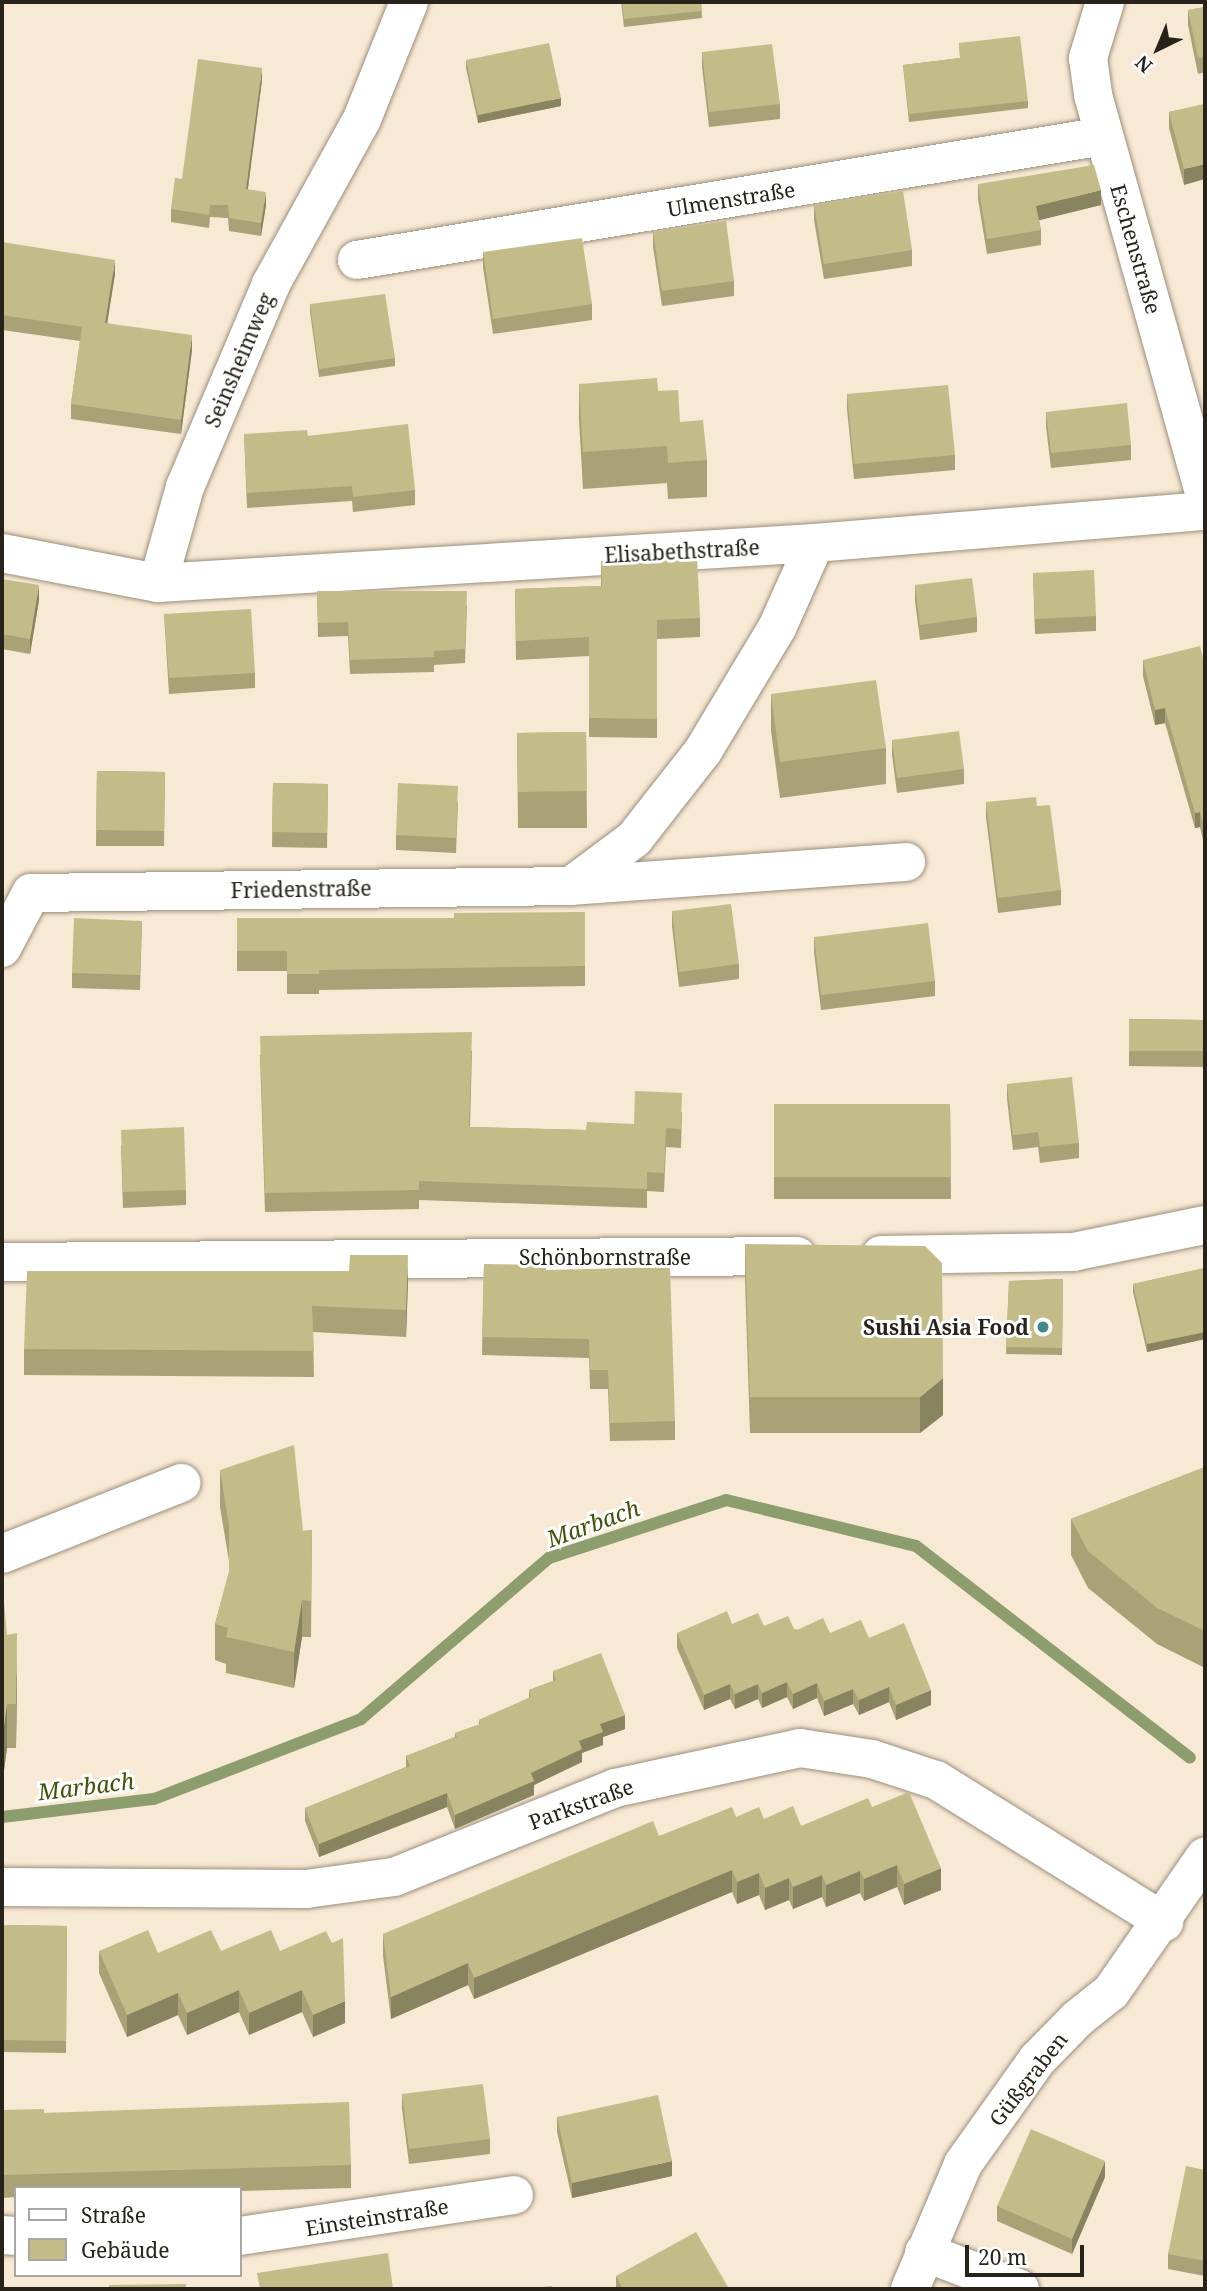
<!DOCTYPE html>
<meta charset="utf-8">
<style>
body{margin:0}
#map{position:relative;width:1207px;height:2291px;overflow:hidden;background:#f7e9d4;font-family:"Noto Serif",serif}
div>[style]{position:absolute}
.stream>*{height:12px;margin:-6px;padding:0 6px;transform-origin:6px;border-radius:6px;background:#8d9d6e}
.roads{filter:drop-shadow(0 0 2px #9b8e7b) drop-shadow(0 0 2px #9b8e7b)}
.minor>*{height:38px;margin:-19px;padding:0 19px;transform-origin:19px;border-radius:19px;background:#fff}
.wall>*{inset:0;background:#a8a276}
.shaded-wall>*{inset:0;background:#888460}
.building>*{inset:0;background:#c3bc89}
.dots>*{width:19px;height:19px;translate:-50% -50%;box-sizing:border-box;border:4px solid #fff;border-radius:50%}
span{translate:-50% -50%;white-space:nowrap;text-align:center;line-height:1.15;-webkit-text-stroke:6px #fff;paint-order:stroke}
.street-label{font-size:21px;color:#27221a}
.poi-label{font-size:21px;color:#27221a;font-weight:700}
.right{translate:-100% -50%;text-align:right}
.water-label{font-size:23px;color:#415407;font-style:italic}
.frame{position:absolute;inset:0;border:4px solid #27221a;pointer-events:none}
.legend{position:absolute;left:14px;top:2186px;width:228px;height:91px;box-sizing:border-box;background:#fff;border:2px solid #a9a7a3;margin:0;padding:9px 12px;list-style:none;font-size:21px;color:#27221a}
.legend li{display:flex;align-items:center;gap:14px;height:35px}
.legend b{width:35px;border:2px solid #a9a7a3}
.north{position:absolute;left:1123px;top:14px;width:70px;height:70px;-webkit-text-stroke:5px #fff;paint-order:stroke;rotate:223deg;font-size:19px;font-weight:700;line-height:28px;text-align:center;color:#27221a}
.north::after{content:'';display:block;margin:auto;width:24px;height:32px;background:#27221a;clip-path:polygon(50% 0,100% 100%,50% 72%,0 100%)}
.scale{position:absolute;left:965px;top:2245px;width:119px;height:32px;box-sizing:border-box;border:4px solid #27221a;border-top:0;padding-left:9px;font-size:21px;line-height:24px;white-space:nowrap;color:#27221a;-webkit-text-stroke:5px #fff;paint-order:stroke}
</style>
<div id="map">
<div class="stream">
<i style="left:2px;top:1817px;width:153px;rotate:-6.8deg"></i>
<i style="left:154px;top:1799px;width:222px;rotate:-21.1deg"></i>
<i style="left:361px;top:1719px;width:248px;rotate:-40.6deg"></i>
<i style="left:549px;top:1558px;width:186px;rotate:-18.1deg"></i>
<i style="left:726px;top:1500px;width:195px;rotate:13.6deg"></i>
<i style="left:916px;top:1546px;width:346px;rotate:37.7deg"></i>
</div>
<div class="roads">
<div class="minor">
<i style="left:1105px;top:2px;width:59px;rotate:106.9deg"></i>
<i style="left:1088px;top:58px;width:37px;rotate:82deg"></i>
<i style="left:1093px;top:95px;width:415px;rotate:74.4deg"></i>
<i style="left:357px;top:260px;width:757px;rotate:-9.43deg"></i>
<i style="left:2px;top:553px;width:159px;rotate:10.9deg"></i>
<i style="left:158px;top:583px;width:658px;rotate:-3.48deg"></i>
<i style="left:815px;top:543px;width:391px;rotate:-4.7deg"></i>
<i style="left:158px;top:583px;width:100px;rotate:-74.3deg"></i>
<i style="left:185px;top:487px;width:220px;rotate:-67deg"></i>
<i style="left:271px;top:284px;width:188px;rotate:-61.1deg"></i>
<i style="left:362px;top:119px;width:126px;rotate:-68.1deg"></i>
<i style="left:571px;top:886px;width:79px;rotate:-36.7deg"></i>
<i style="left:634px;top:839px;width:112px;rotate:-51.9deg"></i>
<i style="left:703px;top:751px;width:144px;rotate:-59deg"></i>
<i style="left:777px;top:628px;width:93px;rotate:-65.9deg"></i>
<i style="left:2px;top:948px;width:62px;rotate:-62.2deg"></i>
<i style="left:31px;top:893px;width:540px;rotate:-0.74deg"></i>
<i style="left:571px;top:886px;width:336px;rotate:-4.1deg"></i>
<i style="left:881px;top:1255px;width:192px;rotate:-0.9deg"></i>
<i style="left:1073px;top:1252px;width:135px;rotate:-11.6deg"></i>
<i style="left:2px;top:1262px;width:795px;rotate:-0.43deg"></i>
<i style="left:2px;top:1554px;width:193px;rotate:-21.6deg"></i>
<i style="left:2px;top:1887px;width:304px;rotate:0.4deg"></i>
<i style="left:306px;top:1889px;width:89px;rotate:-7.8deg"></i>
<i style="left:394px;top:1877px;width:238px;rotate:-21.9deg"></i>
<i style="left:615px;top:1788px;width:189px;rotate:-12.2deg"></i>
<i style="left:800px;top:1748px;width:73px;rotate:8.7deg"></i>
<i style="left:872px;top:1759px;width:67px;rotate:18.2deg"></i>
<i style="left:936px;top:1780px;width:269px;rotate:31.9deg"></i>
<i style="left:2px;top:2235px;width:14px;rotate:4deg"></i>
<i style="left:240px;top:2236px;width:277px;rotate:-8.5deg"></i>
<i style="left:924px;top:2252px;width:103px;rotate:21.1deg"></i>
<i style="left:910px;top:2289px;width:136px;rotate:-67deg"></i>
<i style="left:963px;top:2164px;width:128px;rotate:-54.6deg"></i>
<i style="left:1037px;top:2060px;width:57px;rotate:-45.7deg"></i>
<i style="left:1077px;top:2019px;width:43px;rotate:-38.5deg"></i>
<i style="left:1111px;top:1992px;width:165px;rotate:-55.2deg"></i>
</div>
</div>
<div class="wall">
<i style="clip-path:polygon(621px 2px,701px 2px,702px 18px,624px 27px)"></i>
<i style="clip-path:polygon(1205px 7px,1205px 72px,1198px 74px,1188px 25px,1188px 10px)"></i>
<i style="clip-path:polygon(959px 43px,1028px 101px,1028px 108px,909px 122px,903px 65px,960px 58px)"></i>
<i style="clip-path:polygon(702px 52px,780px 104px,780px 119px,709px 127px,702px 67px)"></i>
<i style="clip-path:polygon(466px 60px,561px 106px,478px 123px,466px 68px)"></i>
<i style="clip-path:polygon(262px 80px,248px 189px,266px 205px,261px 236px,229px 231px,228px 218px,210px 217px,209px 228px,171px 222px,171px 209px,182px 179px)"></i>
<i style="clip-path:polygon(1205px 104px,1184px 185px,1169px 128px,1169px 112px)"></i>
<i style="clip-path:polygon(978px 184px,1101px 205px,1039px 220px,1041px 230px,1041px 245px,987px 254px,978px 199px)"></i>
<i style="clip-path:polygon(814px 205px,912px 250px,912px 266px,824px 279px,814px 220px)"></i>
<i style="clip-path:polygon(653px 232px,734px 281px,734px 296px,662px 306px,653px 247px)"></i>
<i style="clip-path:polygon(2px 242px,115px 274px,107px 323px,192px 350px,181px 434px,71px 419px,71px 404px,80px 341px,2px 330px)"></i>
<i style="clip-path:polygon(483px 252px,592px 304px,592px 320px,493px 334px,483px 267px)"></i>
<i style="clip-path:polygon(310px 304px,395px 358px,395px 366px,319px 377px,310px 312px)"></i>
<i style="clip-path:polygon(579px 384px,658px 391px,707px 460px,707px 497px,668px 499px,667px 483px,583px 489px,579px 420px)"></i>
<i style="clip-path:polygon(847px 394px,955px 455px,955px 470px,854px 479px,847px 409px)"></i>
<i style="clip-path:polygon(1046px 412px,1131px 445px,1131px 460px,1051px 468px,1046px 427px)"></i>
<i style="clip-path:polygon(244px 434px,308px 436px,415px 490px,415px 505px,353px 512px,352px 501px,247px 508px)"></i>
<i style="clip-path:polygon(601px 561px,700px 618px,700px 637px,657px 639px,657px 738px,589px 737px,589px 656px,516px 660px,515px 589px,601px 586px)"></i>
<i style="clip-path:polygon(1033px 573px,1096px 616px,1096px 631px,1035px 634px)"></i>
<i style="clip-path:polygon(2px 579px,39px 600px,30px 654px,2px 649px)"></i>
<i style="clip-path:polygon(915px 585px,977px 617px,977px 632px,920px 640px,915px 601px)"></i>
<i style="clip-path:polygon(317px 591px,467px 605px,465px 663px,434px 665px,434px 672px,350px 674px,348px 636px,318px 637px)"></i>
<i style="clip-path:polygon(164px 614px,255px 673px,255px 688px,169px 694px)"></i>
<i style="clip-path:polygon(1143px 660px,1205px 666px,1205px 849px,1200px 827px,1195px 828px,1165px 723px,1155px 725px,1143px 676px)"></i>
<i style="clip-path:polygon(771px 694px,886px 748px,886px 784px,780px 798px,771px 731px)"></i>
<i style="clip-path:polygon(586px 732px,587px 828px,518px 828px,517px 733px)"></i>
<i style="clip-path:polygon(892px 740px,964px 769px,964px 784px,897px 793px,892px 755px)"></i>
<i style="clip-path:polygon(97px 771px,165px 772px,164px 846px,96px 846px)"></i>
<i style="clip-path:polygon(273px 783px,328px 784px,327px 848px,272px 847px)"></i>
<i style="clip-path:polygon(458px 802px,456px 853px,396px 850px,396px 835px)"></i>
<i style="clip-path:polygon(986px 802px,1037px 806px,1061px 890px,1061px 905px,998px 913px,986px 817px)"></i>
<i style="clip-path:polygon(672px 911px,739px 964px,739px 979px,679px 987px,672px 926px)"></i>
<i style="clip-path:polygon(585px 912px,585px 986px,319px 990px,319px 994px,287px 994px,287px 971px,237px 971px,237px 918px,454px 918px)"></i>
<i style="clip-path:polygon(142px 921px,140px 990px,72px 988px,72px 973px)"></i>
<i style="clip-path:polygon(814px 937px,935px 981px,935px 996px,821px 1010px,814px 952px)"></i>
<i style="clip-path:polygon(1129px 1019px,1205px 1020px,1205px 1067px,1129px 1066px)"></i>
<i style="clip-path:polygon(472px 1051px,470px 1127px,586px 1130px,634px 1124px,682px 1112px,681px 1148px,666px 1147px,664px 1192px,647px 1191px,647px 1208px,419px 1200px,419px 1209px,265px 1212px,260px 1055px)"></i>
<i style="clip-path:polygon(1007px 1084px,1079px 1143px,1079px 1158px,1040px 1163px,1038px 1147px,1013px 1150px,1007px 1099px)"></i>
<i style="clip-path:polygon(774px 1104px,950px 1104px,951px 1199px,774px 1199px)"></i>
<i style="clip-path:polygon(121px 1145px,186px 1190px,186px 1205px,123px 1208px)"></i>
<i style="clip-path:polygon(745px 1244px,943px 1415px,920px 1433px,750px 1433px,745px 1280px)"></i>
<i style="clip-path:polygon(484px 1264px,546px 1270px,675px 1421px,675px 1440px,610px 1441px,608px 1389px,590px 1389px,589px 1358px,482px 1355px)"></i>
<i style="clip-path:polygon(1205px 1268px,1205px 1339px,1147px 1352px,1133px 1292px,1133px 1284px)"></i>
<i style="clip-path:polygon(349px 1271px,408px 1281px,406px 1337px,313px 1332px,314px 1377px,24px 1375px,24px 1349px)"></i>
<i style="clip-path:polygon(1063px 1279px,1062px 1355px,1006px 1354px,1009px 1281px)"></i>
<i style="clip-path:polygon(1205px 1467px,1205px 1668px,1157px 1644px,1088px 1588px,1071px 1555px,1071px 1519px)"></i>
<i style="clip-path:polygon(220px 1470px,303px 1531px,312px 1530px,311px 1637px,302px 1637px,294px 1688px,226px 1673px,226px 1664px,215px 1660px,215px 1624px,229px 1572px,229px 1561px,220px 1507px)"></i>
<i style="clip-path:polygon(732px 1624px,764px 1626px,869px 1638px,931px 1705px,896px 1720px,889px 1702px,859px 1715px,853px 1704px,824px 1716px,817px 1698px,793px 1709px,787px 1697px,762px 1708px,758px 1699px,735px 1709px,730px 1699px,704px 1710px,677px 1648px,677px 1633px)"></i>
<i style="clip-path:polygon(7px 1635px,17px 1677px,16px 1748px,7px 1748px,2px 1785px)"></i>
<i style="clip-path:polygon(553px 1671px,625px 1729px,603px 1737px,603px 1745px,582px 1753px,582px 1762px,534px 1785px,534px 1795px,455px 1829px,447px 1807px,319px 1857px,305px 1821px,305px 1808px,406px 1767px,406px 1756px,455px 1737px,455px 1733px,479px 1725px,479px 1720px,529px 1698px,529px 1690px,553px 1681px)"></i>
<i style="clip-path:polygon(872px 1807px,941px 1890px,904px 1905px,897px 1887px,864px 1901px,860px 1893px,826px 1907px,822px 1897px,793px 1909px,789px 1900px,765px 1910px,759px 1895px,737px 1904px,732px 1892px,474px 1999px,468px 1985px,391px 2019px,383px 1956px,383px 1934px,659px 1836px,736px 1817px,764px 1819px,801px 1826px)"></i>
<i style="clip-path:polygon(2px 1925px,67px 1926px,66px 2053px,2px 2052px)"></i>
<i style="clip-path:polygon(99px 1951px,158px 1953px,280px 1951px,345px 2023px,313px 2037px,302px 2012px,249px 2035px,239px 2012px,187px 2035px,178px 2015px,127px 2037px,99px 1973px)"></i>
<i style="clip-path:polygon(402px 2094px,490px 2139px,490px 2154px,409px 2164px,402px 2109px)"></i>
<i style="clip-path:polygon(2px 2110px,44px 2113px,351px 2165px,351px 2188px,240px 2191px,240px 2188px,16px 2188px,16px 2197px,2px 2198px)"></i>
<i style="clip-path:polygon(557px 2117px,672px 2176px,572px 2198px,557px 2132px)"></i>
<i style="clip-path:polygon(1205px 2170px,1205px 2276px,1168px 2269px,1168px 2254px)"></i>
<i style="clip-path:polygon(1105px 2177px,1072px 2254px,997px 2221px,997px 2206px)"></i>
<i style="clip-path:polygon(616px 2276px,728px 2289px,616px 2289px)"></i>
</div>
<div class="shaded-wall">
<i style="clip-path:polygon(262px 68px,262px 80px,246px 202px,246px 189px)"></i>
<i style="clip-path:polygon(561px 98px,561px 106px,478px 123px,478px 115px)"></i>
<i style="clip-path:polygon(1205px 164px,1205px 179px,1184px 185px,1184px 169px)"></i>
<i style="clip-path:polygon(1101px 190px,1101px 205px,1036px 221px,1036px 206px)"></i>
<i style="clip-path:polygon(266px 192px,266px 205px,261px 236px,261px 223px)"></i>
<i style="clip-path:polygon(115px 260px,115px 274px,105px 337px,105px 323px)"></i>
<i style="clip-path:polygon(192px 335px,192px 350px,181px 434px,181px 420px)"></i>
<i style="clip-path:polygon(39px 585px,39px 600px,30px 654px,30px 639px)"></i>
<i style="clip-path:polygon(1165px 708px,1165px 723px,1155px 725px,1155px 710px)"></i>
<i style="clip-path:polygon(1200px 812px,1200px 827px,1195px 828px,1195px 813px)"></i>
<i style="clip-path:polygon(408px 1255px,408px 1281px,406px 1337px,406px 1310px)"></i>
<i style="clip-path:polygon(1205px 1332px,1205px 1339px,1147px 1352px,1147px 1344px)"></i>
<i style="clip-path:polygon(943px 1378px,943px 1415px,920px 1433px,920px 1397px)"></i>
<i style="clip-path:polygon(302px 1600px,302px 1637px,294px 1688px,294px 1652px)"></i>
<i style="clip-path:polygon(17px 1633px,17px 1677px,16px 1748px,16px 1704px)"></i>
<i style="clip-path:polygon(787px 1682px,787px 1697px,762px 1708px,762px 1693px)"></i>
<i style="clip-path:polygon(817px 1683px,817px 1698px,793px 1709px,793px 1694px)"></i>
<i style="clip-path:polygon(730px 1684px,730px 1699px,704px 1710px,704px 1695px)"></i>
<i style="clip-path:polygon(758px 1684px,758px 1699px,735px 1709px,735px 1694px)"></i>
<i style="clip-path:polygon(889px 1687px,889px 1702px,859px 1715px,859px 1700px)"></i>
<i style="clip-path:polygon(853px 1689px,853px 1704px,824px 1716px,824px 1701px)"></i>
<i style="clip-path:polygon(931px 1690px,931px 1705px,896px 1720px,896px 1705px)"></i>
<i style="clip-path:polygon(7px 1704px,7px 1748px,2px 1785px,2px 1741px)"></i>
<i style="clip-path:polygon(625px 1715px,625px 1729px,603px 1737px,603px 1745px,582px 1753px,582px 1762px,534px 1785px,534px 1795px,455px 1829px,455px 1815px,531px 1773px,579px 1741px,600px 1724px)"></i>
<i style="clip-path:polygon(447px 1793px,447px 1807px,319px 1857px,319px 1844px)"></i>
<i style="clip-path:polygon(897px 1865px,897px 1887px,864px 1901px,864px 1879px)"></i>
<i style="clip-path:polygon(941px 1868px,941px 1890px,904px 1905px,904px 1884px)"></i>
<i style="clip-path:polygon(732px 1870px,732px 1892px,474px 1999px,474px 1978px)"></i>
<i style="clip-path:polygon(860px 1871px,860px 1893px,826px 1907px,826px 1885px)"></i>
<i style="clip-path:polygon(759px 1873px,759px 1895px,737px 1904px,737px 1882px)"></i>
<i style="clip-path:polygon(822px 1875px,822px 1897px,793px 1909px,793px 1887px)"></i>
<i style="clip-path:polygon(789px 1878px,789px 1900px,765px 1910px,765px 1888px)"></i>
<i style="clip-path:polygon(468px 1963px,468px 1985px,391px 2019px,391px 1997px)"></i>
<i style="clip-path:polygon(239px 1990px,239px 2012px,187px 2035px,187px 2013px)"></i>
<i style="clip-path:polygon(302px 1990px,302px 2012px,249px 2035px,249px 2013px)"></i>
<i style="clip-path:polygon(178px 1993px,178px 2015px,127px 2037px,127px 2015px)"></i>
<i style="clip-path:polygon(345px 2001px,345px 2023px,313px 2037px,313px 2015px)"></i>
<i style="clip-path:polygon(672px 2161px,672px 2176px,572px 2198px,572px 2183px)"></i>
<i style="clip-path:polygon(1105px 2161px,1105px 2177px,1072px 2254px,1072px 2239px)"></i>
</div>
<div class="building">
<i style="clip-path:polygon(622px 2px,701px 2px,702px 11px,624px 19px)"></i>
<i style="clip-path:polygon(1205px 7px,1205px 57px,1198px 58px,1188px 10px)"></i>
<i style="clip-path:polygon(1020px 36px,1028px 101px,909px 114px,903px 65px,960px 58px,959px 43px)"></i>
<i style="clip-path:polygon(549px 43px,561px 98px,478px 115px,466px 60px)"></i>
<i style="clip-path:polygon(772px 44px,780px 104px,709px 112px,702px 52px)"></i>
<i style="clip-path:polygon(198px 59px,262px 68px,246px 189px,266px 192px,261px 223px,229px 218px,228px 205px,210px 205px,209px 215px,171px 209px,175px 178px,182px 179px)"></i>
<i style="clip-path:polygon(1205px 104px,1205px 164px,1184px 169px,1169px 112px)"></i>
<i style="clip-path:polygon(1094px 165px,1101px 190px,1036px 206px,1041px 230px,987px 239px,978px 184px)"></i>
<i style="clip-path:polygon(903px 191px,912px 250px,824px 264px,814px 205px)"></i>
<i style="clip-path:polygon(726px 221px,734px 281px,662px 291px,653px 232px)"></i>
<i style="clip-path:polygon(582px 238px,592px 304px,493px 319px,483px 252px)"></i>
<i style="clip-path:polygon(2px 242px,115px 260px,105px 323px,192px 335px,181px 420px,71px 404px,82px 327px,2px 315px)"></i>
<i style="clip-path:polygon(385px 294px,395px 358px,319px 369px,310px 304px)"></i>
<i style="clip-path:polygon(657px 378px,658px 391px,678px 390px,680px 422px,703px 420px,707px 460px,668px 463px,667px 446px,583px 452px,579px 384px)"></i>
<i style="clip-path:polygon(948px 385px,955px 455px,854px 464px,847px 394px)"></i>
<i style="clip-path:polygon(1127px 403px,1131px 445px,1051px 453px,1046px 412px)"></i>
<i style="clip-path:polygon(408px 424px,415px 490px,353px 497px,352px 486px,247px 493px,244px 434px,307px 430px,308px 436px)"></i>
<i style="clip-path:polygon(697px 556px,700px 618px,657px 620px,657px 719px,589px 718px,589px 637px,516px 641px,515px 589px,602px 586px,601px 561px)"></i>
<i style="clip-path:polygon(1094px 570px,1096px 616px,1035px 619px,1033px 573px)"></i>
<i style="clip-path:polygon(972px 578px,977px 617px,920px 625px,915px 585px)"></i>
<i style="clip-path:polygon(2px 579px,39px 585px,30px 639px,2px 634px)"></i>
<i style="clip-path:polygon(317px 591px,467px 591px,465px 649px,434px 651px,434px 657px,350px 660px,348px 622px,318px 623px)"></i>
<i style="clip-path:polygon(251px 609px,255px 673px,169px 678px,164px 614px)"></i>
<i style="clip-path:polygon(1200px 646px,1205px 666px,1205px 834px,1200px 812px,1195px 813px,1165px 708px,1155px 710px,1143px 660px)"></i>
<i style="clip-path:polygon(876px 680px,886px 748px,780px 762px,771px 694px)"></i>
<i style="clip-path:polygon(959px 731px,964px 769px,897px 778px,892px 740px)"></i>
<i style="clip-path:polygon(586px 732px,587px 791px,518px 792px,517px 733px)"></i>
<i style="clip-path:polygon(97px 771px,165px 772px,164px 831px,96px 830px)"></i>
<i style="clip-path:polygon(273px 783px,328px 784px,327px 833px,272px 832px)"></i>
<i style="clip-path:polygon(398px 783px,458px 786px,456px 838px,396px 835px)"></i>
<i style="clip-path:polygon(1036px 797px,1037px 806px,1050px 805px,1061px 890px,998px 898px,986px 802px)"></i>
<i style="clip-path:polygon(731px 904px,739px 964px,679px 972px,672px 911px)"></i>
<i style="clip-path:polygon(585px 912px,585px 966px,319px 970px,319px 974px,287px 974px,287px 951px,237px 951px,237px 918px,454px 918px,454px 913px)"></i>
<i style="clip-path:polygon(74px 918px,142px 921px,140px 975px,72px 973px)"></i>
<i style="clip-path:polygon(928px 923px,935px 981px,821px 995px,814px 937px)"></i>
<i style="clip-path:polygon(1129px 1019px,1205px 1020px,1205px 1051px,1129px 1051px)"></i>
<i style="clip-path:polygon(472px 1032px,469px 1127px,586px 1130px,587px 1122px,634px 1124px,635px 1091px,682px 1093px,681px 1129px,666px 1128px,664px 1173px,647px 1172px,647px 1189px,419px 1181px,419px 1190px,265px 1193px,260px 1036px)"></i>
<i style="clip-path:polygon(1072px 1077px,1079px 1143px,1040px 1147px,1038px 1132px,1013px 1135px,1007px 1084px)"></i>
<i style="clip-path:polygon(774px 1104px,950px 1104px,951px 1177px,774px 1177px)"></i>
<i style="clip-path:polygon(184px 1127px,186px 1190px,123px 1192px,121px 1130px)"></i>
<i style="clip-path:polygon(745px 1244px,925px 1246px,942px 1263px,943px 1378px,920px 1397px,750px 1397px)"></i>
<i style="clip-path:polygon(350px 1255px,408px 1255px,406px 1310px,312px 1306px,314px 1351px,24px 1349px,27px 1271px,349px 1271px)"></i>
<i style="clip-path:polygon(484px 1264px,546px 1265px,546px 1270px,670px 1267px,675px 1421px,610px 1423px,608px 1370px,590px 1370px,589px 1339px,482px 1337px)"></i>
<i style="clip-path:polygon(1205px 1268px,1205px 1332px,1147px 1344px,1133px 1284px)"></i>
<i style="clip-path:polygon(1063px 1279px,1062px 1348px,1006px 1347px,1009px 1281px)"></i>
<i style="clip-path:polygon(294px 1445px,303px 1531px,312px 1530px,311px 1601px,302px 1600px,294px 1652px,226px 1637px,228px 1628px,215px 1624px,229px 1572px,229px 1525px,220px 1470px)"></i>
<i style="clip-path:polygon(1205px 1467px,1205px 1631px,1157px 1608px,1088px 1551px,1071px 1519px)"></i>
<i style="clip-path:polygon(2px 1580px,7px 1635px,17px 1633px,16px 1704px,7px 1704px,2px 1741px)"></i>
<i style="clip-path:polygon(727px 1611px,732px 1624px,758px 1613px,764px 1626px,788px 1616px,795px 1631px,823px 1618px,830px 1633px,861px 1620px,869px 1638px,904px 1623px,931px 1690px,896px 1705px,889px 1687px,859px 1700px,853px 1689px,824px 1701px,817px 1683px,793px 1694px,787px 1682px,762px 1693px,758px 1684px,735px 1694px,730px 1684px,704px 1695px,677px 1633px)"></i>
<i style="clip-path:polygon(601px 1653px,625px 1715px,600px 1724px,603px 1732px,579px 1741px,582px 1749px,531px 1773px,534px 1781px,455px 1815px,447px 1793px,319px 1844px,305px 1808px,410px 1766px,406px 1756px,457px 1737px,455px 1733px,480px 1724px,479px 1720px,531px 1697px,529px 1690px,556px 1680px,553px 1671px)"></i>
<i style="clip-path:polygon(909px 1792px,941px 1868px,904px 1884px,897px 1865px,864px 1879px,860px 1871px,826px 1885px,822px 1875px,793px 1887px,789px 1878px,765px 1888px,759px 1873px,737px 1882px,732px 1870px,474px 1978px,468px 1963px,391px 1997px,383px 1934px,653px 1821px,659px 1836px,732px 1807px,736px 1817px,759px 1807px,764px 1819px,793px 1806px,801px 1826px,868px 1798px,872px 1807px)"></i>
<i style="clip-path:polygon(2px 1925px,67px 1926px,66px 2041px,2px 2040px)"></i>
<i style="clip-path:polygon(148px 1930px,158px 1953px,211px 1930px,221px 1951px,271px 1930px,280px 1951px,326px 1931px,332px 1943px,343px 1938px,345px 2001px,313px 2015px,302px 1990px,249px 2013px,239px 1990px,187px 2013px,178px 1993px,127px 2015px,99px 1951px)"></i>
<i style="clip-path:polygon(483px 2084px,490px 2139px,409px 2149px,402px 2094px)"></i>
<i style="clip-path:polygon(658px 2095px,672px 2161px,572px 2183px,557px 2117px)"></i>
<i style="clip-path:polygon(349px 2102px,351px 2165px,2px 2175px,2px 2110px,44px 2109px,44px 2113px)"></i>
<i style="clip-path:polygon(1031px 2129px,1105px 2161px,1072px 2239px,997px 2206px)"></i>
<i style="clip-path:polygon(1186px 2166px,1205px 2170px,1205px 2261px,1168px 2254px)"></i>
<i style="clip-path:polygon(696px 2232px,728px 2287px,724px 2289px,623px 2289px,616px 2276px)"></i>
<i style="clip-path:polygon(388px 2253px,393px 2289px,260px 2289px,257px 2273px)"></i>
<i style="clip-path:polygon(186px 2284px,186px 2289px,109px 2289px,109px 2285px)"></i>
<i style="clip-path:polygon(552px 2286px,552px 2289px,522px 2289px)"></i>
</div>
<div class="dots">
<i style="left:1043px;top:1327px;background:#428987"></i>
</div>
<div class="street-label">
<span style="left:731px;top:199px;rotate:-9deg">Ulmenstraße</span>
<span style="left:1136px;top:249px;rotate:74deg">Eschenstraße</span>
<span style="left:239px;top:360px;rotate:-67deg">Seinsheimweg</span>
<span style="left:682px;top:551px;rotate:-3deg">Elisabethstraße</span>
<span style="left:301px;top:889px;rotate:-1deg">Friedenstraße</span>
<span style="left:605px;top:1257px">Schönbornstraße</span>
<span style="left:581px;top:1804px;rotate:-20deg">Parkstraße</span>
<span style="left:1028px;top:2079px;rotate:-52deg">Güßgraben</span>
<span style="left:377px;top:2217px;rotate:-9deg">Einsteinstraße</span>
</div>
<div class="poi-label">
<span class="right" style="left:1029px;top:1327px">Sushi Asia Food</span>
</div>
<div class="water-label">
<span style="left:593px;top:1523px;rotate:-20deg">Marbach</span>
<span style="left:86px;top:1786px;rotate:-7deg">Marbach</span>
</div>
<div class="frame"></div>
<ul class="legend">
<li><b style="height:9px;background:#fff"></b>Straße</li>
<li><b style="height:19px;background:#c3bc89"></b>Gebäude</li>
</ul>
<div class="north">N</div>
<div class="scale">20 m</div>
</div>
